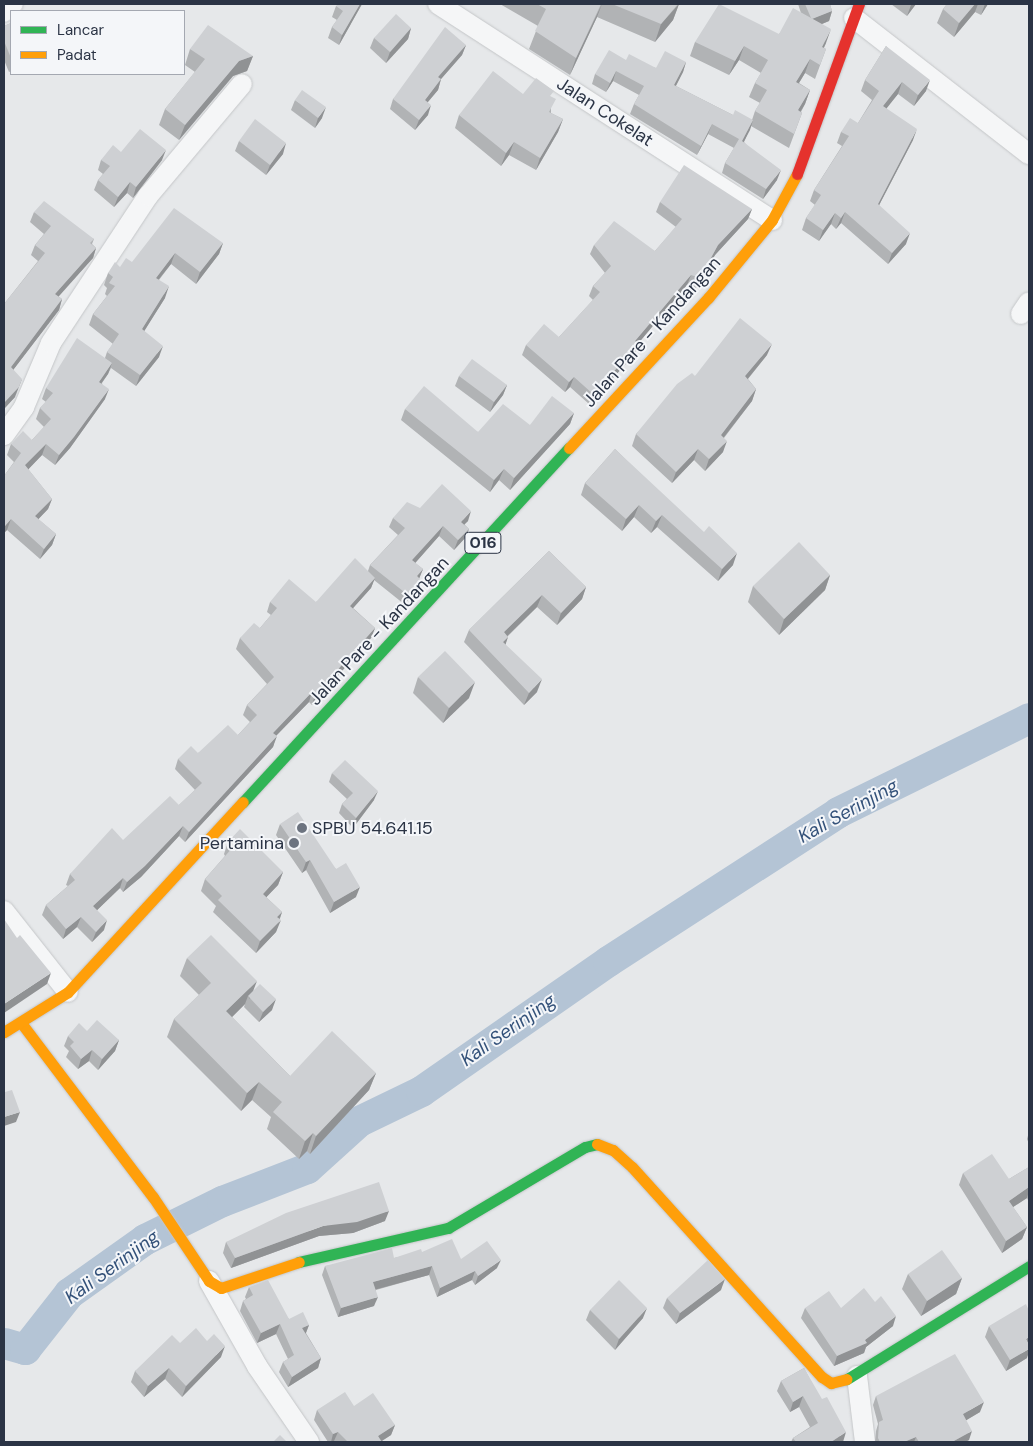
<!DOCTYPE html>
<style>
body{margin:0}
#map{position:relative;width:1033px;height:1446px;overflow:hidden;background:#e6e8ea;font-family:"DM Sans",sans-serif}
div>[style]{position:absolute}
.river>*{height:31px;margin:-15.5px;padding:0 15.5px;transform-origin:15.5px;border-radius:15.5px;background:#b4c4d5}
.roads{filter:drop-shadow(0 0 1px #c4c6c8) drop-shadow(0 0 1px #c4c6c8)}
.street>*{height:20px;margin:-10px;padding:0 10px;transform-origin:10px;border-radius:10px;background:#f5f6f7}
.fast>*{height:11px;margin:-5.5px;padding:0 5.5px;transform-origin:5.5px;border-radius:5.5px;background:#30b455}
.slow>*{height:11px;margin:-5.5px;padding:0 5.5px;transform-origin:5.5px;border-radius:5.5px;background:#ff9f0a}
.jam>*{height:11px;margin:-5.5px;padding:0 5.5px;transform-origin:5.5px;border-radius:5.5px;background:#e5322d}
.wall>*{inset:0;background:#b1b3b5}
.shaded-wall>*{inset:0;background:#909294}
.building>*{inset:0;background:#ced0d3}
.dots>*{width:14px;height:14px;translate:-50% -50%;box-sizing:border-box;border:2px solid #f4f6f9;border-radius:50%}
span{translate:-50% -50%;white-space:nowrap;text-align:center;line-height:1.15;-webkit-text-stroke:4px #f4f6f9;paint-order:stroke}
.shield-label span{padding:1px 4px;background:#f4f6f9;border:1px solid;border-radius:4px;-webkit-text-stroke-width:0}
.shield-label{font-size:16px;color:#2b3445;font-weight:700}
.street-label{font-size:18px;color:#2b3445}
.poi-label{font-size:18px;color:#2b3445}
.left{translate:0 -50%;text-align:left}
.right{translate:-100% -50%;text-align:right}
.water-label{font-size:19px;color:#34527a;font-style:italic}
.frame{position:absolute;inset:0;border:5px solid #2b3445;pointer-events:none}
.legend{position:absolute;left:10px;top:10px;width:175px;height:65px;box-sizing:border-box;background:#f4f6f9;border:1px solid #a4a8b1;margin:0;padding:6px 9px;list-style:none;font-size:15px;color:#2b3445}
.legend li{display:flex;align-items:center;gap:10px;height:25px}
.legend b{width:25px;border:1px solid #a4a8b1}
</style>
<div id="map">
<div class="river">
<i style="left:4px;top:1343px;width:22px;rotate:16deg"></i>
<i style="left:25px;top:1349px;width:71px;rotate:-51.8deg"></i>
<i style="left:69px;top:1293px;width:93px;rotate:-35.4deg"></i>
<i style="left:145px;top:1239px;width:86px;rotate:-26.3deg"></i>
<i style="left:222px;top:1201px;width:91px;rotate:-21.2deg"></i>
<i style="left:307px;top:1168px;width:70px;rotate:-42.1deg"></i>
<i style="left:359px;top:1121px;width:69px;rotate:-25.8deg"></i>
<i style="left:421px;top:1091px;width:228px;rotate:-34.8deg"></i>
<i style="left:608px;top:961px;width:274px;rotate:-32.9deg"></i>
<i style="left:838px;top:812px;width:213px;rotate:-26.2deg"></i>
</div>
<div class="roads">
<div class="street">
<i style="left:438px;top:4px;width:398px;rotate:32.9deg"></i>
<i style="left:4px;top:12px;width:12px;rotate:-42deg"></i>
<i style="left:854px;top:18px;width:222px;rotate:37.9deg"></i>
<i style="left:1021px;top:314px;width:14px;rotate:-56deg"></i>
<i style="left:4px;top:435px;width:34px;rotate:-54deg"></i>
<i style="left:24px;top:407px;width:69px;rotate:-67.1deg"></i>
<i style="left:51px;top:343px;width:176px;rotate:-56.6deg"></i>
<i style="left:148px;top:196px;width:146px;rotate:-50deg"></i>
<i style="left:4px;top:911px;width:103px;rotate:51.7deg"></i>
<i style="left:209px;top:1281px;width:98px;rotate:60.5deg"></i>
<i style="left:257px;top:1366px;width:92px;rotate:55.6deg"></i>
<i style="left:857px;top:1376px;width:66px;rotate:83.1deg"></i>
</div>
<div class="fast">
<i style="left:243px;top:802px;width:481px;rotate:-47.4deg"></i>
<i style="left:299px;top:1262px;width:153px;rotate:-12.9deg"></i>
<i style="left:448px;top:1228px;width:159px;rotate:-30.6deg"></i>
<i style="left:585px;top:1147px;width:12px;rotate:-14deg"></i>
<i style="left:847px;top:1379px;width:214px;rotate:-31.8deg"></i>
</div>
<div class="slow">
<i style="left:569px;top:448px;width:205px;rotate:-47.2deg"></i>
<i style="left:708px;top:298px;width:101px;rotate:-50.6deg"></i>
<i style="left:772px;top:220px;width:52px;rotate:-61.5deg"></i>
<i style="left:22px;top:1024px;width:217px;rotate:52.9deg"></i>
<i style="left:153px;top:1197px;width:101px;rotate:56.3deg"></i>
<i style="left:209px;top:1281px;width:14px;rotate:30deg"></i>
<i style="left:221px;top:1288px;width:82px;rotate:-18.4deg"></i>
<i style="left:4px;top:1032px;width:75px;rotate:-32deg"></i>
<i style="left:68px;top:992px;width:258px;rotate:-47.4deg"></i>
<i style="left:597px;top:1144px;width:17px;rotate:21deg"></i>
<i style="left:613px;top:1150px;width:25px;rotate:42deg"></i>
<i style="left:632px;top:1167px;width:283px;rotate:47.9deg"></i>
<i style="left:822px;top:1377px;width:11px;rotate:34deg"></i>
<i style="left:831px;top:1383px;width:16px;rotate:-14deg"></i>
</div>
<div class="jam">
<i style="left:797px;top:174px;width:181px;rotate:-70deg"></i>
</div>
</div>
<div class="wall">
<i style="clip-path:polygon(362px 4px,339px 45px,328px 38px,332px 27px,337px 20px,332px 17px,336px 6px)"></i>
<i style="clip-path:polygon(500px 4px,679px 4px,673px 20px,655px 42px,597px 17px,570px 75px,529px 49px,538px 26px)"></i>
<i style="clip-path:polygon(798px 4px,830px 4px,832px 11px,829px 21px,822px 24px,826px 43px,824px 48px,826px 49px,815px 79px,805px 73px,799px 83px,810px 90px,805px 104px,801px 112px,802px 113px,789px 148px,751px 126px,744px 142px,777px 180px,763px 199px,722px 173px,725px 163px,734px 148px,708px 134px,697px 155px,630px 114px,634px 104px,639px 95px,613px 81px,606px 92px,592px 84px,595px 74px,626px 60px,656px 68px,686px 62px,683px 72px,676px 86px,733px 115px,752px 120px,755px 111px,760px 103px,749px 97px,755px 83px,761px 73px,739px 60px,729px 75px,690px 56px,695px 42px,779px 34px,801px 13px)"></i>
<i style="clip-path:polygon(891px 4px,916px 4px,907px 16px)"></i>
<i style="clip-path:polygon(947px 4px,988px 4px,981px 15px,975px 12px,954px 37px,937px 23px,943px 9px)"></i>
<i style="clip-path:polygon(11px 23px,11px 71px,9px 72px,4px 60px,4px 26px)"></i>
<i style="clip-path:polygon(411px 28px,408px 39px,386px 63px,370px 48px,374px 38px)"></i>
<i style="clip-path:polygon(466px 45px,462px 55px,441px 79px,438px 90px,428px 102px,428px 115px,415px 130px,390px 109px,393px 99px)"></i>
<i style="clip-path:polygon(886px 46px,926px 91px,914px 106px,898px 94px,886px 108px,913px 140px,879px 205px,906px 244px,888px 264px,841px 223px,836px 229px,831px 224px,819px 241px,802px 230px,806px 218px,815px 205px,810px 201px,814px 190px,842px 146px,837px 143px,841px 132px,858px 123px,872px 100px,861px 91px,865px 80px)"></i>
<i style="clip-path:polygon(190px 49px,253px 56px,247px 71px,233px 76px,179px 140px,159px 125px,165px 109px,195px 72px,185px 65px)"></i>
<i style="clip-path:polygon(523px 94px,551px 97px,551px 113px,563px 119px,558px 132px,536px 170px,509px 155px,501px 166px,455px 128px,459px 115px)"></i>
<i style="clip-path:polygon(295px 100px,322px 118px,315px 128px,291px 110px)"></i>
<i style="clip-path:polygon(239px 141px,283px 154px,266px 175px,235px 151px)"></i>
<i style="clip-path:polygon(121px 152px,162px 160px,133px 198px,127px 193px,114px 207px,94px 190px,98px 180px,103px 174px,98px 170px,101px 160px)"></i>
<i style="clip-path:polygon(660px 202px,752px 209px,748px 219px,715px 255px,696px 288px,687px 285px,638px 343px,639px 344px,635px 354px,589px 404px,570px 387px,565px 392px,522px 355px,526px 345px,559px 337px,593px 300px,589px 296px,593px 286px,605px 273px,590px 254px,594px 245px,655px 251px,676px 227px,656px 212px)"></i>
<i style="clip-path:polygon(34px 212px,94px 239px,92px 244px,96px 248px,93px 258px,58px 296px,62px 299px,59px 310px,13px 370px,15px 397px,4px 409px,4px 304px,38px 261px,31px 255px,35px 245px,44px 234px,30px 222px)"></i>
<i style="clip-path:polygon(223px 243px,219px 254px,196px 284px,171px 264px,159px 280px,165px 298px,144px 331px,159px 357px,136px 386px,111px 368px,108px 374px,102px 383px,105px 399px,70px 448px,55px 465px,42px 455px,28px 469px,52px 499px,48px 509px,38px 519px,56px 534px,52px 545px,40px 559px,7px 530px,4px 533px,4px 476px,14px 462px,7px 455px,11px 444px,32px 440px,44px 427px,36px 419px,40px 408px,46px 402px,42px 399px,46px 388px,105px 358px,107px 352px,113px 344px,89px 325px,93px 314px,107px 296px,105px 294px,107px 288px,104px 285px,108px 273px,132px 262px)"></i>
<i style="clip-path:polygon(767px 355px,748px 379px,756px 389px,752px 401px,724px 438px,723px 452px,705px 471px,694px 460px,672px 483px,632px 446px,636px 434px,695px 376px)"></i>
<i style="clip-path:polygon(459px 376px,507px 385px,503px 395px,490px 412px,455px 386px)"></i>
<i style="clip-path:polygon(405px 409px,478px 432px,530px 425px,574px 413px,570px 424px,510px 490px,499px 480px,490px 492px,401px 420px)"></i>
<i style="clip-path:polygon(615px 449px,733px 565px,718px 581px,657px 527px,651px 533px,634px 517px,622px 531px,581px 495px,585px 483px)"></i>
<i style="clip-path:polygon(420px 508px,468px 521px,464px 524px,469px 529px,465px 538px,454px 550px,439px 536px,415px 563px,423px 569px,419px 578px,418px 590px,404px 604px,374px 580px,371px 588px,353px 608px,375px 628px,371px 638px,312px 705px,309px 702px,276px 736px,273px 747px,185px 842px,179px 836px,141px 877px,123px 892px,120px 888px,97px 910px,104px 930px,92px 942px,77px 927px,63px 939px,42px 915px,46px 905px,68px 886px,66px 885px,70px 874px,179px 805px,195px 790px,175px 769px,178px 759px,198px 753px,238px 735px,250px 722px,243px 715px,247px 705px,267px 684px,236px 649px,240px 638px,260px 628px,271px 615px,267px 612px,270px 602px,316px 602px,368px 571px,370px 565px,398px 535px,389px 527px,393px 518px)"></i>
<i style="clip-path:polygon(549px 551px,586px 587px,582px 599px,557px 625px,537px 607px,508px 636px,505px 645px,537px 692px,524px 705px,464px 642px,469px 630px)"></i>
<i style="clip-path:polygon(830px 575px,825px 590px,779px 635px,748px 602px,753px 586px)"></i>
<i style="clip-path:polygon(418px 677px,469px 698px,443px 723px,413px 693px)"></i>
<i style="clip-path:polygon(332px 773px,374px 800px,353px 828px,339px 813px,342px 804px,347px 799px,329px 782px)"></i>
<i style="clip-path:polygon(280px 824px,336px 869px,356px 897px,330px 913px,306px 870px,302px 873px,276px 835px)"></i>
<i style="clip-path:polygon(228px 842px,283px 872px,278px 885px,266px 897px,282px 912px,276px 932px,256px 953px,213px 912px,216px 906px,201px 891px,205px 879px,225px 856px,224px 854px)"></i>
<i style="clip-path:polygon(187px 958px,253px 990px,272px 1010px,259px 1022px,244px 1007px,245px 1004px,232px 1017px,290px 1076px,376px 1073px,369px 1090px,310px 1154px,307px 1151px,299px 1159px,267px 1129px,271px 1117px,252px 1100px,241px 1111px,167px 1037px,174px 1019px,199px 995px,180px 976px)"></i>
<i style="clip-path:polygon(87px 1031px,119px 1040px,115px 1051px,98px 1070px,89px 1061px,78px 1069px,66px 1057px,69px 1051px,64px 1046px,68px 1036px)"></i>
<i style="clip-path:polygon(1029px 1132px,1029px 1144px,1027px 1139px)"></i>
<i style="clip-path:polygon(1029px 1167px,1029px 1202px,1027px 1198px,1013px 1207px,1027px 1227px,1022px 1239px,1002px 1253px,959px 1185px,963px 1173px,1009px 1179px)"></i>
<i style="clip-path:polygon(385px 1221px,353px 1233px,319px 1236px,231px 1268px,223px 1253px,226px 1242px)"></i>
<i style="clip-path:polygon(422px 1252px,461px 1259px,497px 1268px,475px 1285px,472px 1280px,437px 1297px,429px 1275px,376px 1290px,374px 1306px,338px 1317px,322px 1275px,325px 1266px,394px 1258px)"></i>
<i style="clip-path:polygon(908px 1274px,962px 1278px,956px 1294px,921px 1316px,902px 1289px)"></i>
<i style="clip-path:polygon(249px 1287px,289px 1319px,309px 1325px,306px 1333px,321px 1358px,318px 1368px,288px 1387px,279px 1372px,283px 1362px,288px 1359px,276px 1334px,257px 1343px,240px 1311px,243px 1301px,246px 1299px,245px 1297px)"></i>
<i style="clip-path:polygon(721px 1290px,676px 1324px,663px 1308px,667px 1298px)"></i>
<i style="clip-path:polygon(805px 1308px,841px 1308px,893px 1326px,866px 1347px,864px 1353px,834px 1366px,801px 1318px)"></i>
<i style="clip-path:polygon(590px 1310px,643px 1318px,615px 1350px,586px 1320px)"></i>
<i style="clip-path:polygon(989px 1326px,1027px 1358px,1006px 1371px,985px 1337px)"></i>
<i style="clip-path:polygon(180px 1343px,221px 1357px,182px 1397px,165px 1379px,144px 1397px,131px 1382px,135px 1371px)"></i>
<i style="clip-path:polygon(804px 1368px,843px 1442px,791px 1442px,793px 1438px,810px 1427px,799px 1407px,790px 1412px,777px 1391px,781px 1381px)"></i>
<i style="clip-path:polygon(876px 1396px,980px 1412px,966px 1420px,969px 1440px,965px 1442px,875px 1442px,876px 1431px,878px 1424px,873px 1405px)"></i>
<i style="clip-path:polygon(354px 1406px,395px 1425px,391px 1435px,382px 1441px,382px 1442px,335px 1442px,334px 1441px,328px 1442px,314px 1420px,317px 1410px)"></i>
</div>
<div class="shaded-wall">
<i style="clip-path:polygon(360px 4px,362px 4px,339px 45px,342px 35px)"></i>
<i style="clip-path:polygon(602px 4px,597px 17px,570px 75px,576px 58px)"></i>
<i style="clip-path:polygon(679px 4px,673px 20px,655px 42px,661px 24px)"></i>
<i style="clip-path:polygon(912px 4px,916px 4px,907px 16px,911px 5px)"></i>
<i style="clip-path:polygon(975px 4px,978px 4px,975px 12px,954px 37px,959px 23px)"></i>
<i style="clip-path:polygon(985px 4px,988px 4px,981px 15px)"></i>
<i style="clip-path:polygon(832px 11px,829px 21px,807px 30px,811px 19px)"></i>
<i style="clip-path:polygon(411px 28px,408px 39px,386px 63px,390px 52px)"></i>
<i style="clip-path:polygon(831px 29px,826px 43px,817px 61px,822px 47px)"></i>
<i style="clip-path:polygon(466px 45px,462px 55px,434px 87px,438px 77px)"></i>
<i style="clip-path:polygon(744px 46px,739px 60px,729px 75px,735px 61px)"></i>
<i style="clip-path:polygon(253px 56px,247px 71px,233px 76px,179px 140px,185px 125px,239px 61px)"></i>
<i style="clip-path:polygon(810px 59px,805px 73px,791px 96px,796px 82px)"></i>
<i style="clip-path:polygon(686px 62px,683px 72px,671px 95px,674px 85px)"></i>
<i style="clip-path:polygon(616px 71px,613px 81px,606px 92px,610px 83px)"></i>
<i style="clip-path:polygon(441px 79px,438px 90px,421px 110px,425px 100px)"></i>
<i style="clip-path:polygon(930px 80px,926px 91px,914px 106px,918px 95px)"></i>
<i style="clip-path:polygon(902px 82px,898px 94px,879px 118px,883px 106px)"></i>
<i style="clip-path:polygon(810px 90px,805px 104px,793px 124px,798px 110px)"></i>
<i style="clip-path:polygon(431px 105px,428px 115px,415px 130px,419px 120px)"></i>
<i style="clip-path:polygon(326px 107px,322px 118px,315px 128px,318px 118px)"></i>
<i style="clip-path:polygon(563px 119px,558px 132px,536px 170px,540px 158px)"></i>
<i style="clip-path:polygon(753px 120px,750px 130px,739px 151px,742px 141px)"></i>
<i style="clip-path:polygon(712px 124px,708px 134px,697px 155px,701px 146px)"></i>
<i style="clip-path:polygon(917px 129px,913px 140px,874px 215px,878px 204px)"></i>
<i style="clip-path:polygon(514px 142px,509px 155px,501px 166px,506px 153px)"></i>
<i style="clip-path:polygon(286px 143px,283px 154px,266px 175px,270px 165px)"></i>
<i style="clip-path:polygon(166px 150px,162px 160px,133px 198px,136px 187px)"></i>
<i style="clip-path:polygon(781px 170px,777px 180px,763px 199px,766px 189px)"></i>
<i style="clip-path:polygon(130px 182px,127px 193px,114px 207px,118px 197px)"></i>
<i style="clip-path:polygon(752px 209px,748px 219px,715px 255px,696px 288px,700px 278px,718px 245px)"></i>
<i style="clip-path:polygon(845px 212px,841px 223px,836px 229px,841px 218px)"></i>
<i style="clip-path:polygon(835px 213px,831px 224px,819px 241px,823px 230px)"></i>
<i style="clip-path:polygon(910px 233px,906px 244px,888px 264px,892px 253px)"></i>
<i style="clip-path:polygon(223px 243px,219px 254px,196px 284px,200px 272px)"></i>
<i style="clip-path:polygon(96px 248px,93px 258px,52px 304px,55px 294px)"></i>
<i style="clip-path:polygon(175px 253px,171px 264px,151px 289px,156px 278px)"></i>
<i style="clip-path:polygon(691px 275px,687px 285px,632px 351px,635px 341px)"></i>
<i style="clip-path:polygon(169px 286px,165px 298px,138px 341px,142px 329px)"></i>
<i style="clip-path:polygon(62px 299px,59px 310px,7px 378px,11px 367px)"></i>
<i style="clip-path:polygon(639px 344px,635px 354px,589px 404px,593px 394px)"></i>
<i style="clip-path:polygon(772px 344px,767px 355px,741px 387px,745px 376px)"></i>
<i style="clip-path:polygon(163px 346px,159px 357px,136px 386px,140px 375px)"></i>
<i style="clip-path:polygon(112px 363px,108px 374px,95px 392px,99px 382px)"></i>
<i style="clip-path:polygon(574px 377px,570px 387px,565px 392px,569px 382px)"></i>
<i style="clip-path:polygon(22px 379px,15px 397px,4px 409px,4px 403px)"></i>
<i style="clip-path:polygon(507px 385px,503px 395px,490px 412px,494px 402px)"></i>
<i style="clip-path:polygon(109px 389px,105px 399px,70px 448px,55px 465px,59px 455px)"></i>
<i style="clip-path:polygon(756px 389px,752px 401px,717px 446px,721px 435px)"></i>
<i style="clip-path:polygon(574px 413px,570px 424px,510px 490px,514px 478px)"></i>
<i style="clip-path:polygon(727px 441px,723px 452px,705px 471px,709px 459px)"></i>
<i style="clip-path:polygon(46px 444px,42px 455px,22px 476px,25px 465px)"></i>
<i style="clip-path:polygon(698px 449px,694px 460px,672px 483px,676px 472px)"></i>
<i style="clip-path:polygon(504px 469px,499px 480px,490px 492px,494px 480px)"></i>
<i style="clip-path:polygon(52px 499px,48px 509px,31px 527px,35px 516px)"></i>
<i style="clip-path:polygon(639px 505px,634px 517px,622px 531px,626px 519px)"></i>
<i style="clip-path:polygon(471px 511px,468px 521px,458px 531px,461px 522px)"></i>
<i style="clip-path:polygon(662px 515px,657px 527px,651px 533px,656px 521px)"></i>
<i style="clip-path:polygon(11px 519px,7px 530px,4px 533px,4px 529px,5px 526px)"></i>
<i style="clip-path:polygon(443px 526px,439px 536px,409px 570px,412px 560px)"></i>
<i style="clip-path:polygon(469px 529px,465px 538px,454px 550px,458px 540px)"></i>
<i style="clip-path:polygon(56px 534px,52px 545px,40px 559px,44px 549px)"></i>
<i style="clip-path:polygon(737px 553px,733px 565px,718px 581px,722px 569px)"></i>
<i style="clip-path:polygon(423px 569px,419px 579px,417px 576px)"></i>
<i style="clip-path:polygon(830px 575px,825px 590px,779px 635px,784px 619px)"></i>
<i style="clip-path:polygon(375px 578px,371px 588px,346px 616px,350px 606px)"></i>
<i style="clip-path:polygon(421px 580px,418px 590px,404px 604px,408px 595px)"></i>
<i style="clip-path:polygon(586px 587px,582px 599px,557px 625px,561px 613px)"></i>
<i style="clip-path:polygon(542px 595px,537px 607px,499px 644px,504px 632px)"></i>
<i style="clip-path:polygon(375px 628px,371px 638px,312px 705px,315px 695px)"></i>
<i style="clip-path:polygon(508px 637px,504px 649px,503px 642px)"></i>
<i style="clip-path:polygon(542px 679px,537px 692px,524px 705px,529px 693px)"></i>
<i style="clip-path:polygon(475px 682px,469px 698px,443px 723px,449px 708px)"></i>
<i style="clip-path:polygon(312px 692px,309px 702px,269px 743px,273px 733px)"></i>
<i style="clip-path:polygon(277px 736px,273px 747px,185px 842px,189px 832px)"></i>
<i style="clip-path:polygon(378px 791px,374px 800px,353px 828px,356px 818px)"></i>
<i style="clip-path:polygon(183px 826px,179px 836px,141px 877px,123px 892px,127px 882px)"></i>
<i style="clip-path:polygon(310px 860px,306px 870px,302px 873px,306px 862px)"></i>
<i style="clip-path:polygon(283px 872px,278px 885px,258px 906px,263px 894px)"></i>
<i style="clip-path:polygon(123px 878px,120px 888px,90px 917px,93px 906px)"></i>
<i style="clip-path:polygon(360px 887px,356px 897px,330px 913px,334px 902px)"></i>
<i style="clip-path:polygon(282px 912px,278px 923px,281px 920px,276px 932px,256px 953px,260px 941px,277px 917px)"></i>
<i style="clip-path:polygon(81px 917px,77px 927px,63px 939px,66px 929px)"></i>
<i style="clip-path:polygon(107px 920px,104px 930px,92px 942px,96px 932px)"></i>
<i style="clip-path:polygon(51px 973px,47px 984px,4px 1013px,4px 1004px)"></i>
<i style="clip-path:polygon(257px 981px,250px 999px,248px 996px,245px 1004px,220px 1029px,226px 1011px)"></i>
<i style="clip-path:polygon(276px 999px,272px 1010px,259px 1022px,263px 1012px)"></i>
<i style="clip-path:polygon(119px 1040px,115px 1051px,98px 1070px,102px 1059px)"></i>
<i style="clip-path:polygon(92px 1050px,89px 1061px,78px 1069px,81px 1059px)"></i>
<i style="clip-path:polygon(376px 1073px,369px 1090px,310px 1154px,316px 1136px)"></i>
<i style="clip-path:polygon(259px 1082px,252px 1100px,241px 1111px,247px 1093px)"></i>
<i style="clip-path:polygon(20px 1112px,16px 1122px,4px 1126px,4px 1117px)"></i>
<i style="clip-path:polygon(313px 1133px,307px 1151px,299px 1159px,305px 1141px)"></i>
<i style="clip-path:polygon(1029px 1187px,1029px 1191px,1027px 1198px,1004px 1213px,1009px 1201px)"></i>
<i style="clip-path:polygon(389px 1211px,385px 1221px,353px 1233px,319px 1236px,231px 1268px,235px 1258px,323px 1226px)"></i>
<i style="clip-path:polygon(1027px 1227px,1022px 1239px,1002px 1253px,1006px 1241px)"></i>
<i style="clip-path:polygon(501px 1260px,497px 1268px,475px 1285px,478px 1276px)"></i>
<i style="clip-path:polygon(432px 1266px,429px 1275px,370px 1291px,373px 1282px)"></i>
<i style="clip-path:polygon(475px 1271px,472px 1280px,437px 1297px,440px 1288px)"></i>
<i style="clip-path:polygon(962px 1278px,956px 1294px,921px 1316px,927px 1301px)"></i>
<i style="clip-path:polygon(725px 1279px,721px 1290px,676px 1324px,680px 1313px)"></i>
<i style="clip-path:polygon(378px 1297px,374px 1306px,338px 1317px,341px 1308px)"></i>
<i style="clip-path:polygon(647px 1308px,643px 1318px,615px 1350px,619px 1339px)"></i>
<i style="clip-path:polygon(896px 1316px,893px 1326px,866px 1347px,864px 1353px,834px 1366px,837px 1356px,865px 1340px)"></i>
<i style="clip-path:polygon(280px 1324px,276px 1334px,257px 1343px,261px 1333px)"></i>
<i style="clip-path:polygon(309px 1325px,305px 1335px,302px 1328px)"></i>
<i style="clip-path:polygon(1029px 1337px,1029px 1346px,1026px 1339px)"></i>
<i style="clip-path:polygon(225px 1346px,221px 1357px,182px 1397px,186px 1386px)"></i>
<i style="clip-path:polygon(1029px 1349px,1029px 1352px,1027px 1358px,1006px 1371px,1010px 1360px)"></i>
<i style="clip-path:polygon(321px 1358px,318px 1368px,288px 1387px,292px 1377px)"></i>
<i style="clip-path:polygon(169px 1368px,165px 1379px,144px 1397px,148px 1386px)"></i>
<i style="clip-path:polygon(803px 1396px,799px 1407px,790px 1412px,793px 1402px)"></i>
<i style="clip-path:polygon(984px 1402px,980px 1412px,960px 1424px,963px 1414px)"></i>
<i style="clip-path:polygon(395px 1425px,391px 1435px,380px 1442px,378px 1436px)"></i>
<i style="clip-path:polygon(972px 1431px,969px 1440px,965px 1442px,952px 1442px)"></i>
<i style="clip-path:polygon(338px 1432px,334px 1441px,331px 1442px,333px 1434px)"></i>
<i style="clip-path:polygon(846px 1432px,843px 1442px,831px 1442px)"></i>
<i style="clip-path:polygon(916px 1437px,914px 1442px,904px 1442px)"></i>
</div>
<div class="building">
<i style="clip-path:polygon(338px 4px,360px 4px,342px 35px,332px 27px,343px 11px,336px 6px)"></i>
<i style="clip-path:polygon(537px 4px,601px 4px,576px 58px,535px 31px,546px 9px)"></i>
<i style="clip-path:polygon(612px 4px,678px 4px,661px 24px)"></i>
<i style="clip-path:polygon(719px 4px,779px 34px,793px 8px,831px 29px,822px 47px,826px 49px,820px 65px,810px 59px,796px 82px,810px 90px,798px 110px,802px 113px,794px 134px,755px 111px,767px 90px,755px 83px,768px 60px,744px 46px,735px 61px,695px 42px)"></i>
<i style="clip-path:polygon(805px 4px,830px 4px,832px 11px,812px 19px,811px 18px)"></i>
<i style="clip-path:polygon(947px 4px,975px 4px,959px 23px,943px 9px)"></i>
<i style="clip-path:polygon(396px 14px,411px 28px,390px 52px,374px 38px)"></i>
<i style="clip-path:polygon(11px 23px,11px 58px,4px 41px,4px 26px)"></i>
<i style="clip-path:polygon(208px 25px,253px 56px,239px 61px,185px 125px,165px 109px,205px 59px,190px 49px)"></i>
<i style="clip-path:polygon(445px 27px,466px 45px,438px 77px,441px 79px,425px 100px,431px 105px,419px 120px,393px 99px)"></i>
<i style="clip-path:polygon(886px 46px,930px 80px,918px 95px,902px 82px,883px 106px,917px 129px,878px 204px,910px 233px,892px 253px,845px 212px,841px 218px,835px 213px,823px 230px,806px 218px,821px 195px,814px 190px,849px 136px,841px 132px,850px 118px,858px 123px,879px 91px,865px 80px)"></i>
<i style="clip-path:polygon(609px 50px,626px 60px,629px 54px,656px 68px,665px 51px,686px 62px,674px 85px,733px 115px,735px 110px,753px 120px,742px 141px,781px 170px,766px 189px,725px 163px,739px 139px,712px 124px,701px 146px,634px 104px,644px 86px,616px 71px,610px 83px,595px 74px)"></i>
<i style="clip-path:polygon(493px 71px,523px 94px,536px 78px,554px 91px,550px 96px,556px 99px,549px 112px,563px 119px,540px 158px,514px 142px,506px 153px,459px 115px)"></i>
<i style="clip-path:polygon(302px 90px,326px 107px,318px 118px,295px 100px)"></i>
<i style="clip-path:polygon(255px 119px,286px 143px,270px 165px,239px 141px)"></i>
<i style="clip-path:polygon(140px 129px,166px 150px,136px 187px,130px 182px,118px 197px,98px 180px,110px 166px,101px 160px,113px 145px,121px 152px)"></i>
<i style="clip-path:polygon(684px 165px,752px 209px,718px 245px,700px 278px,691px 275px,635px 341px,639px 344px,593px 394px,574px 377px,569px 382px,526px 345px,544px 324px,559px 337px,600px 292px,593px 286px,611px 266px,594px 245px,614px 221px,655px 251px,682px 219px,660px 202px)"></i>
<i style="clip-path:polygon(44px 201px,94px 239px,90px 243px,96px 248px,55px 294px,62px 299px,11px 367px,22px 379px,19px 387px,4px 403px,4px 304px,45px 253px,35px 245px,51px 226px,34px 212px)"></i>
<i style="clip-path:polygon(174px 208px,223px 243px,200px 272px,175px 253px,156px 278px,169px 286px,142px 329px,163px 346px,140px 375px,107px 352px,119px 334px,93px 314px,115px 286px,109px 283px,113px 277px,108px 273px,115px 262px,120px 267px,126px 258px,132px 262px)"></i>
<i style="clip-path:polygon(740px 318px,772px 344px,745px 376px,756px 389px,721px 435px,727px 441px,709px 459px,698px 449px,676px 472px,636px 434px,677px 384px,692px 373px,695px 376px)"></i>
<i style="clip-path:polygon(77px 338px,112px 363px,99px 382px,109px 389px,74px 437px,59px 455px,46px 444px,25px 465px,52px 499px,35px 516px,56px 534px,44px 549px,11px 519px,5px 526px,4px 525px,4px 476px,21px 453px,11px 444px,23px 431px,32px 440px,51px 419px,40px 408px,53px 393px,46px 388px)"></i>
<i style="clip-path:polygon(472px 359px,507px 385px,494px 402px,459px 376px)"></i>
<i style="clip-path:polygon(424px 386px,478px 432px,503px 404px,530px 425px,552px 396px,574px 413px,514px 478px,504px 469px,494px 480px,405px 409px)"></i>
<i style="clip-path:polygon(615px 449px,704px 532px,709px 526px,737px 553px,722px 569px,662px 515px,656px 521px,639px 505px,626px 519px,585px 483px)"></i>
<i style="clip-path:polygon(442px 484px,471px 511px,461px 522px,469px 529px,458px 540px,443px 526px,412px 560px,423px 569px,417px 576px,421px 580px,408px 595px,370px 565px,405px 528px,393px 518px,407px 502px,420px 508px)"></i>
<i style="clip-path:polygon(799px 542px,830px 575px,784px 619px,753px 586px)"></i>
<i style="clip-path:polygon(549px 551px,586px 587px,561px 613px,542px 595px,504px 632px,508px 637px,503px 642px,542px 679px,529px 693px,469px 630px)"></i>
<i style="clip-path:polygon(355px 558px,375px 578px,350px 606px,375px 628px,315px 695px,312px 692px,273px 733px,277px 736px,189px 832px,183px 826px,145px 866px,127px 882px,123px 878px,93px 906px,107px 920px,96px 932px,81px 917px,66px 929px,46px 905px,75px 880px,70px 874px,112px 828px,123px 840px,170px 796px,179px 805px,202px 783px,178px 759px,191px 746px,198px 753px,228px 725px,238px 735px,257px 715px,247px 705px,274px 677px,240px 638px,254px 623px,260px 628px,277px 608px,270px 602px,289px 579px,316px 602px)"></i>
<i style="clip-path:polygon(445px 651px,475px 682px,449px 708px,418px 677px)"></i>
<i style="clip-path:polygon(345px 760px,378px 791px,356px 818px,342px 804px,353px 793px,332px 773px)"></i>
<i style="clip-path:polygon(298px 812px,336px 869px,346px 863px,360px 887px,334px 902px,310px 860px,306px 862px,280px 824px)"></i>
<i style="clip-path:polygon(240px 829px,283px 872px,263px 894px,282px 912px,277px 917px,281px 920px,260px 941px,218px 900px,222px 896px,205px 879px,233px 847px,228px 842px)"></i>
<i style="clip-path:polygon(4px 919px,17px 938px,20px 935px,51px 973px,4px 1004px)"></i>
<i style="clip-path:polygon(211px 935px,257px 981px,226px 1011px,290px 1076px,332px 1031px,376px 1073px,316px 1136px,313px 1133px,305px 1141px,273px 1112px,282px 1102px,259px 1082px,247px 1093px,174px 1019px,211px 983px,187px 958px)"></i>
<i style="clip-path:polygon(260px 984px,276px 999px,263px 1012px,248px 996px)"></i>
<i style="clip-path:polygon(97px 1020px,119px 1040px,102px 1059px,92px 1050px,81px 1059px,70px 1046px,74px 1042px,68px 1036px,79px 1023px,87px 1031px)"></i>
<i style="clip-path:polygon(4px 1089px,5px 1092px,12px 1090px,20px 1112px,4px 1117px)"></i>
<i style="clip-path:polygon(992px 1154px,1009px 1179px,1029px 1167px,1029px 1187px,1009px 1201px,1027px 1227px,1006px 1241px,963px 1173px)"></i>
<i style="clip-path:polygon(379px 1182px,389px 1211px,357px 1222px,323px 1226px,235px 1258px,226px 1242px,286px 1213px)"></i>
<i style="clip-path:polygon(452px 1239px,461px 1259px,487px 1241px,501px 1260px,478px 1276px,475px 1271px,440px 1288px,432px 1266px,373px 1282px,378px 1297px,341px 1308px,325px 1266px,392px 1248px,394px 1258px,421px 1249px,422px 1252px)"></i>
<i style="clip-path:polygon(942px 1250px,962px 1278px,927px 1301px,908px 1274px)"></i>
<i style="clip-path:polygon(708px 1260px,725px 1279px,680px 1313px,667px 1298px)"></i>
<i style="clip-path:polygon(268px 1280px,289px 1319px,303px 1312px,309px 1325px,302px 1328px,321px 1358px,292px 1377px,283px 1362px,294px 1355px,280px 1324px,261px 1333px,243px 1301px,253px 1295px,249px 1287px)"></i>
<i style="clip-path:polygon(619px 1280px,647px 1308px,619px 1339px,590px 1310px)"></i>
<i style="clip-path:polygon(864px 1288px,875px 1302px,881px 1296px,896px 1316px,865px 1340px,867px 1343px,837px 1356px,805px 1308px,829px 1291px,841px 1308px)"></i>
<i style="clip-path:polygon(1026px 1304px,1029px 1311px,1029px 1337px,1026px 1339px,1029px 1345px,1029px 1349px,1010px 1360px,989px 1326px)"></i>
<i style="clip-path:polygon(196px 1328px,207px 1341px,214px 1334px,225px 1346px,186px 1386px,169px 1368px,148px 1386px,135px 1371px,172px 1335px,180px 1343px)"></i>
<i style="clip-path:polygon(955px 1354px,984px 1402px,963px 1414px,972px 1431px,952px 1442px,919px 1442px,916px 1437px,904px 1442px,880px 1442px,878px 1438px,879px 1422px,883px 1420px,876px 1396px)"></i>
<i style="clip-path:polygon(804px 1368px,822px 1399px,827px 1397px,846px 1432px,831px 1442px,796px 1442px,793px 1438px,818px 1423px,803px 1396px,793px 1402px,781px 1381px)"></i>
<i style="clip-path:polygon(345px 1392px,354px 1406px,373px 1393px,395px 1425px,378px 1436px,382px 1442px,348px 1442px,338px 1432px,333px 1434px,317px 1410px)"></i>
<i style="clip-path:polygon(280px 1435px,287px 1442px,273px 1442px)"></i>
</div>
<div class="dots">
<i style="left:302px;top:828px;background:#6c737f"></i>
<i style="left:294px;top:843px;background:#6c737f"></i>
</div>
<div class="shield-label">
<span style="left:483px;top:543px">016</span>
</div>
<div class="street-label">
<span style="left:605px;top:112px;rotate:33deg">Jalan Cokelat</span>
<span style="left:652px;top:332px;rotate:-48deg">Jalan Pare - Kandangan</span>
<span style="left:379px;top:631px;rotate:-47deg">Jalan Pare - Kandangan</span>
</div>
<div class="poi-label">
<span class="left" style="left:312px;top:828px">SPBU 54.641.15</span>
<span class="right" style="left:284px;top:843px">Pertamina</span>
</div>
<div class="water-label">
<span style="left:848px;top:811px;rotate:-29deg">Kali Serinjing</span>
<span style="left:508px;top:1030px;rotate:-35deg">Kali Serinjing</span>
<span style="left:112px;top:1267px;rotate:-36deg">Kali Serinjing</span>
</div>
<div class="frame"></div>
<ul class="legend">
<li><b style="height:6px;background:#30b455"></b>Lancar</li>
<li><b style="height:6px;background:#ff9f0a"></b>Padat</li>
</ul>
</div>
